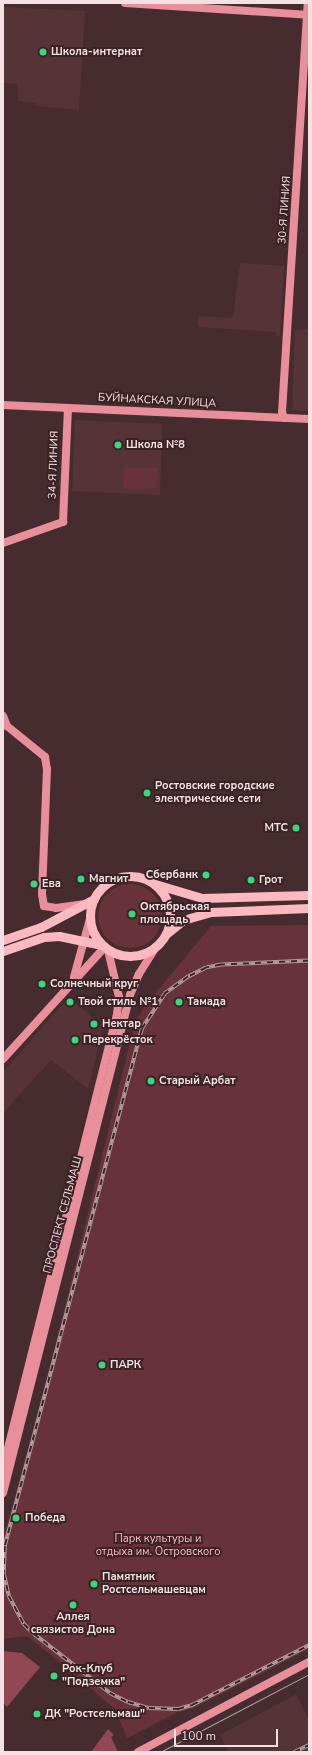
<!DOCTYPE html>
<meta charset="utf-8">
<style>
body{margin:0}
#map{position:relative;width:312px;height:1755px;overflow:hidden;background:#462c2f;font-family:"Nunito Sans",sans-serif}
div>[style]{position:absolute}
.built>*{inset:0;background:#553337}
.green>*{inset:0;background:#673239}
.round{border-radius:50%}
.forest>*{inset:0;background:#924853}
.secondary>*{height:8px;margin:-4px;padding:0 4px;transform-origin:4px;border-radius:4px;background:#e88f9a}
.primary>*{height:9px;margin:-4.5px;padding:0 4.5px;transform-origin:4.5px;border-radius:4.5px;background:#feb8bf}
.primary>.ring{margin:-4.5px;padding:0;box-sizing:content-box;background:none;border:9px solid #feb8bf;border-radius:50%}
.tram>*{height:1px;margin:-0.5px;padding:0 0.5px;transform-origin:0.5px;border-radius:0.5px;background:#b19c9e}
.rail>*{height:3.5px;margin-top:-1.75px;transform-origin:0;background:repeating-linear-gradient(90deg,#3b2225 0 6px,#b19c9e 0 12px);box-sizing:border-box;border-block:1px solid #b19c9e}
.dots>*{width:11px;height:11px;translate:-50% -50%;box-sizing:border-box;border:2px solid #3b2225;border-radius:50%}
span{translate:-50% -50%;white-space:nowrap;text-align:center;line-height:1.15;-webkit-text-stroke:4px #3b2225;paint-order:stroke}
.poi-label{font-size:11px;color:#f3e1e3;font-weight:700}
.left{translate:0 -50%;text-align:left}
.right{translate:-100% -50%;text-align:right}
.street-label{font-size:11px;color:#f3e1e3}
.park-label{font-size:11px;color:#ffbcc2}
.frame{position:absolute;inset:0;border:4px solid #f3e1e3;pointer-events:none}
.scale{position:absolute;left:174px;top:1729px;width:104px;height:18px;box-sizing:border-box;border:2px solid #f3e1e3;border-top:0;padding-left:5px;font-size:12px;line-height:14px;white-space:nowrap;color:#f3e1e3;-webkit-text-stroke:3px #3b2225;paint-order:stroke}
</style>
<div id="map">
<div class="built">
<i style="clip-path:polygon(3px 7px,85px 11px,79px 110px,36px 106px,35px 103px,18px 101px,18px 84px,3px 83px)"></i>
<i style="clip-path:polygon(240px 263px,284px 266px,280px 336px,276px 336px,276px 332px,198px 327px,198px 316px,233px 318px)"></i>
<i style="clip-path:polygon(309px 329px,309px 411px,292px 410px,295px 330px)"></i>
<i style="clip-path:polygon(75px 420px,162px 424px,160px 495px,72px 491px)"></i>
<i style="clip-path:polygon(69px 997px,103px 1027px,88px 1089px,51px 1060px,3px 1113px,3px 1072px)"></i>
<i style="clip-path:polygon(296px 1694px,309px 1721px,309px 1752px,229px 1752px,220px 1735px)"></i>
</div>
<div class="green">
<i style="clip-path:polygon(124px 467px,158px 468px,157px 489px,123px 488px)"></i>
<i class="round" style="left:98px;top:884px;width:64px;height:64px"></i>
<i style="clip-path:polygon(309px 925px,309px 1649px,194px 1708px,178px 1712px,127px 1738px,115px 1709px,57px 1660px,27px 1636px,3px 1639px,3px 1539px,40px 1408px,134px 1026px,143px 1008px,211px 926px)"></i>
</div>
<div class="forest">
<i style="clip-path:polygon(3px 1651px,22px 1653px,40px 1667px,7px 1707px,3px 1703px)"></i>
<i style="clip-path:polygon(108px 1729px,114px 1735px,111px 1737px,118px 1752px,91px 1752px)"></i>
</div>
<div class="secondary">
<i style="left:125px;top:3px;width:184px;rotate:3.7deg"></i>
<i style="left:3px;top:405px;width:306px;rotate:2.6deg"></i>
<i style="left:284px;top:418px;width:6px;rotate:-108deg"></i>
<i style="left:282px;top:412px;width:410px;rotate:-86.4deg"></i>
<i style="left:3px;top:543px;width:64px;rotate:-19.3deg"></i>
<i style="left:63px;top:522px;width:114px;rotate:-87.5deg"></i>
<i style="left:3px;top:716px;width:11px;rotate:68deg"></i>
<i style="left:7px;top:726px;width:49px;rotate:39.2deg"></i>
<i style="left:45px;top:757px;width:12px;rotate:81deg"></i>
<i style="left:47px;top:769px;width:125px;rotate:92.3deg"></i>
<i style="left:42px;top:894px;width:12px;rotate:81deg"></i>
<i style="left:44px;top:906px;width:12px;rotate:9deg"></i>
<i style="left:56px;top:908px;width:29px;rotate:-8deg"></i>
<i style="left:74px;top:977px;width:60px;rotate:-74.6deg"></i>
<i style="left:3px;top:1059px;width:151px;rotate:-47.7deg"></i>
<i style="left:3px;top:1468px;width:468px;rotate:-75.9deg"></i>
<i style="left:117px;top:1014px;width:17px;rotate:-83deg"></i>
<i style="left:119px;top:997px;width:48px;rotate:-103.2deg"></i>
<i style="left:3px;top:1493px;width:514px;rotate:-75.69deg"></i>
<i style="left:130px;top:995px;width:23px;rotate:-67deg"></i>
<i style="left:139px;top:974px;width:32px;rotate:-58deg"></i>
<i style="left:138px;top:1752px;width:193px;rotate:-27.8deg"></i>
</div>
<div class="primary">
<i class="ring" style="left:90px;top:876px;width:71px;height:71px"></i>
<i style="left:155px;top:884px;width:49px;rotate:16.6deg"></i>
<i style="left:202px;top:898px;width:107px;rotate:-1.6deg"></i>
<i style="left:166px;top:934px;width:22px;rotate:-39deg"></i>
<i style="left:183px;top:920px;width:29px;rotate:-16deg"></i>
<i style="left:211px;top:912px;width:98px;rotate:-2.3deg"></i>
<i style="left:3px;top:940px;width:40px;rotate:-18.9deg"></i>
<i style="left:41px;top:927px;width:60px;rotate:-27.8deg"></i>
<i style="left:3px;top:951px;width:43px;rotate:-18.9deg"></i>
<i style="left:44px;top:937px;width:15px;rotate:-4deg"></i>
<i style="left:59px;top:936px;width:44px;rotate:11.8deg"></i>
</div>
<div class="tram">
<i style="left:160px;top:1752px;width:168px;rotate:-27.6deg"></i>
</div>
<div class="rail">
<i style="left:309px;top:961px;width:88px;rotate:177.4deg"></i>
<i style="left:221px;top:965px;width:15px;rotate:169deg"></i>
<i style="left:206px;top:968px;width:20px;rotate:153deg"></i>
<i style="left:188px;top:977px;width:29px;rotate:144deg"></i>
<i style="left:165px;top:994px;width:42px;rotate:123.3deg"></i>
<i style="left:142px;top:1029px;width:535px;rotate:104.84deg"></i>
<i style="left:5px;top:1546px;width:28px;rotate:92deg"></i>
<i style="left:4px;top:1574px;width:23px;rotate:77deg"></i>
<i style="left:9px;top:1596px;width:32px;rotate:62deg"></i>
<i style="left:24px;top:1624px;width:14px;rotate:45deg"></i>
<i style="left:34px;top:1634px;width:96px;rotate:37.8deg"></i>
<i style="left:110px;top:1693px;width:20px;rotate:27deg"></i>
<i style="left:128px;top:1702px;width:22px;rotate:16deg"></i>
<i style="left:149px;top:1708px;width:29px;rotate:2deg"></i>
<i style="left:178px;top:1709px;width:15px;rotate:-16deg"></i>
<i style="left:192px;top:1705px;width:131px;rotate:-27.1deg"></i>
<i style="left:294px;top:1752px;width:17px;rotate:-25deg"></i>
</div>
<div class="dots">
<i style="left:43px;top:52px;background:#38d87f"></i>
<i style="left:118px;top:445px;background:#38d87f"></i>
<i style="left:147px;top:793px;background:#38d87f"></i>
<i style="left:296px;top:828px;background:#38d87f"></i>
<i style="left:206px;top:875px;background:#38d87f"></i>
<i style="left:81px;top:879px;background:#38d87f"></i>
<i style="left:251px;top:880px;background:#38d87f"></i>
<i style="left:34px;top:884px;background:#38d87f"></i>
<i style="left:132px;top:914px;background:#38d87f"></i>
<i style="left:42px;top:984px;background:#38d87f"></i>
<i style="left:70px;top:1002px;background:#38d87f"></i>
<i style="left:179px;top:1002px;background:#38d87f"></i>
<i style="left:94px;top:1024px;background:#38d87f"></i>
<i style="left:75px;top:1040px;background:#38d87f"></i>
<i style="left:151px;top:1081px;background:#38d87f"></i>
<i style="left:102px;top:1365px;background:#38d87f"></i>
<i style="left:16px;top:1518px;background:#38d87f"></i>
<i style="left:94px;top:1584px;background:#38d87f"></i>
<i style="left:73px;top:1605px;background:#38d87f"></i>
<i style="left:54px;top:1676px;background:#38d87f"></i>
<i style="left:37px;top:1714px;background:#38d87f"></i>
</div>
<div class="poi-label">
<span class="left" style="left:51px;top:52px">Школа-интернат</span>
<span class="left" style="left:126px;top:445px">Школа №8</span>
<span class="left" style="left:155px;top:793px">Ростовские городские<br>электрические сети</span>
<span class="right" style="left:288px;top:828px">МТС</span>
<span class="right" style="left:198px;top:875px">Сбербанк</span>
<span class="left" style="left:89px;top:879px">Магнит</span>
<span class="left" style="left:259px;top:880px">Грот</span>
<span class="left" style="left:42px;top:884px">Ева</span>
<span class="left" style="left:140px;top:914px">Октябрьская<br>площадь</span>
<span class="left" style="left:50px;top:984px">Солнечный круг</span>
<span class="left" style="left:78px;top:1002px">Твой стиль №1</span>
<span class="left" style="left:187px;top:1002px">Тамада</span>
<span class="left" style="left:102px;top:1024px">Нектар</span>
<span class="left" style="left:83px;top:1040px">Перекрёсток</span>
<span class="left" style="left:159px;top:1081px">Старый Арбат</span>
<span class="left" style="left:110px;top:1365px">ПАРК</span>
<span class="left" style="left:25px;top:1518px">Победа</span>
<span class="left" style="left:102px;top:1584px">Памятник<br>Ростсельмашевцам</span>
<span style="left:73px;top:1624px">Аллея<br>связистов Дона</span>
<span class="left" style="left:62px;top:1676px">Рок-Клуб<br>"Подземка"</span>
<span class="left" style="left:45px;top:1714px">ДК "Ростсельмаш"</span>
</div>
<div class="street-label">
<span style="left:285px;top:210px;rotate:-86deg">30-Я ЛИНИЯ</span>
<span style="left:157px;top:401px;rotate:3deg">БУЙНАКСКАЯ УЛИЦА</span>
<span style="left:54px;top:465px;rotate:-88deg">34-Я ЛИНИЯ</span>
<span style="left:63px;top:1215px;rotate:-75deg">ПРОСПЕКТ СЕЛЬМАШ</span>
</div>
<div class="park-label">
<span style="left:158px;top:1546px">Парк культуры и<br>отдыха им. Островского</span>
</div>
<div class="frame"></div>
<div class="scale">100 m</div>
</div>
